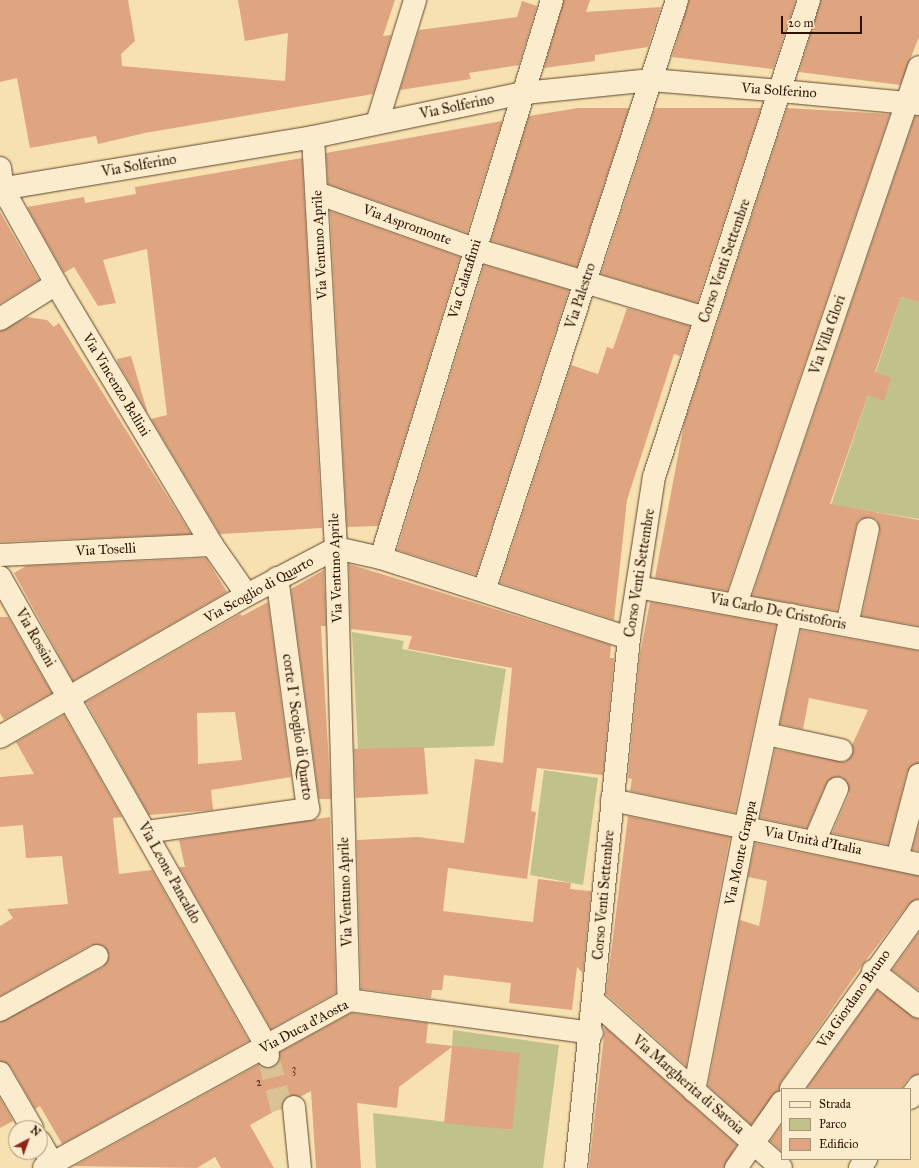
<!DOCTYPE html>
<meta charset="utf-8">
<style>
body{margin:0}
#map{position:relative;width:919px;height:1168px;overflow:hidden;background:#f8e1b0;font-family:"IM FELL Great Primer",serif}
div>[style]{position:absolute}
.green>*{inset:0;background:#c0c289}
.building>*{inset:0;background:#dea580}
.street-tunnel>*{height:22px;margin-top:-11px;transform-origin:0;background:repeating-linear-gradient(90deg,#dac296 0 22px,transparent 0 33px)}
.roads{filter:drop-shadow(0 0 1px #60452e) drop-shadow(0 0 1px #60452e)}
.street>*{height:22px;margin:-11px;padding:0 11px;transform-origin:11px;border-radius:11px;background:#faeccc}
.secondary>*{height:22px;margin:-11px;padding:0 11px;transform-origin:11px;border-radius:11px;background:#faeccc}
span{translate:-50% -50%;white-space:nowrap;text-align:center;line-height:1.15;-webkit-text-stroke:3px #faeccc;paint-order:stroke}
.number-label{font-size:12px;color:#5a3622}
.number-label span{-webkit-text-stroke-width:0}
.street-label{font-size:14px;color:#2e1102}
.legend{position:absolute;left:781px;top:1088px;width:130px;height:72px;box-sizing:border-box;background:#faeccc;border:1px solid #a8947b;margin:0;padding:5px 7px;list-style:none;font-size:12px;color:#2e1102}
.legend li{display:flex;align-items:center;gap:8px;height:20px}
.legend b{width:20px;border:1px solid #a8947b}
.north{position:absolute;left:8px;top:1120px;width:40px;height:40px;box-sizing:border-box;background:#faeccc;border:1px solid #a8947b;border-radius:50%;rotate:41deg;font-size:11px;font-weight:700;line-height:16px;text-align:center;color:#2e1102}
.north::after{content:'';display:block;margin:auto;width:14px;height:18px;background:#8f2418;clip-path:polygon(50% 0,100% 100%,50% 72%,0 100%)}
.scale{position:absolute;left:781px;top:16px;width:81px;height:18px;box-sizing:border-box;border:2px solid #2e1102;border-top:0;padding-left:5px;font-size:12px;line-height:14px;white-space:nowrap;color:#2e1102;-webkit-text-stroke:3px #faeccc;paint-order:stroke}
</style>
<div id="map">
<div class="green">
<i style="clip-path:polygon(901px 297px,919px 302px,919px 519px,831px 505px)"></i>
<i style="clip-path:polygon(352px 632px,404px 641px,402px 649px,506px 669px,494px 746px,358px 750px)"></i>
<i style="clip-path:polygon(544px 770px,598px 778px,583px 885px,530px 875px)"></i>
<i style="clip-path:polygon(453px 1030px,559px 1045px,543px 1168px,376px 1168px,373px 1113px,512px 1130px,452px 1046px)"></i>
</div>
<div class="building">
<i style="clip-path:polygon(0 0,128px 0,135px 41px,121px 54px,122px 66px,285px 81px,288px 33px,245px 41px,238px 0,395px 0,383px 36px,391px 35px,373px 94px,145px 133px,98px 144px,96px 136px,30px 148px,17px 78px,0 82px)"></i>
<i style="clip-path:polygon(564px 0,590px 0,586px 12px,661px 7px,648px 47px,595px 55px,595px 61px,544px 68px)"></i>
<i style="clip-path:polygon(689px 0,796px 0,773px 69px,672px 57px)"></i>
<i style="clip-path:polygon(821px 0,919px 0,919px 37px,900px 85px,799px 72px)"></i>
<i style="clip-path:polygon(522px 1px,537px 6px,519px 65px,469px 73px,471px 79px,400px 90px,419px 30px,517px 17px)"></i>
<i style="clip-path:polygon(578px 108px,629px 108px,577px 267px,491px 241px,529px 116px)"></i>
<i style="clip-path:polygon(655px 108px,761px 108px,697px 303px,601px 274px)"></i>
<i style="clip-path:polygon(787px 108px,890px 114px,727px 591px,655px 578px,684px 424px)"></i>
<i style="clip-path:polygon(915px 116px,919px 116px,919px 302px,901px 297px,875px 372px,891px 378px,884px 401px,868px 395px,830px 504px,919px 520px,919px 626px,862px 616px,880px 532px,877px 520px,870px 517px,859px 520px,856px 526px,837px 611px,752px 596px)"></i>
<i style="clip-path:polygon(502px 121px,467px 233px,328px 184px,326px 153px)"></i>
<i style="clip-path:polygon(302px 158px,322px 528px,220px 534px,151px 419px,167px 415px,147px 249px,103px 260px,116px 303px,98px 306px,74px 267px,64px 273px,27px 207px,84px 197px,85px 203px,136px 194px,135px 187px)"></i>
<i style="clip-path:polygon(330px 211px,460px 257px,378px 526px,347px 527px)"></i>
<i style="clip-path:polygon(0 212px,39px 280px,0 304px)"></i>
<i style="clip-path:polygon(484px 265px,569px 290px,476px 575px,397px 550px)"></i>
<i style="clip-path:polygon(627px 308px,690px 326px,680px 356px,674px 354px,627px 500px,614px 620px,500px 583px,571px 365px,598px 374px,607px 347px,613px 349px)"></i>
<i style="clip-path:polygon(27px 317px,47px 320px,54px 327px,59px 323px,191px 534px,0 542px,0 331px)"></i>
<i style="clip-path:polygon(131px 356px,148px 414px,118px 363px,117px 359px)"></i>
<i style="clip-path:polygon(206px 558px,227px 592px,73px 681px,14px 573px,26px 566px)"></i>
<i style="clip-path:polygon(349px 564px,611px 645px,610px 658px,614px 658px,603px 775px,537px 768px,531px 811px,536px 812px,527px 879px,448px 868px,443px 911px,533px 922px,538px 879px,571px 883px,570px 889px,591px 891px,583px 973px,577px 967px,572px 1010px,509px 1003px,511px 983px,444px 975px,442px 990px,432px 990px,431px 998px,361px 989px,357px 840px,418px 837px,464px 843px,475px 759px,503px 763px,512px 668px,408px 649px,412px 636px,351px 629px)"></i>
<i style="clip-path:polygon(324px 570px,326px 626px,321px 626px,331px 799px,319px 799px,291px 589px)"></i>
<i style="clip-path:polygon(evenodd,268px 602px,291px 777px,211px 790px,213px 810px,149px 815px,86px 702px,240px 614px,242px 616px,268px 602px,235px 712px,242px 760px,198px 764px,197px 713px,235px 712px)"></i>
<i style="clip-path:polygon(650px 602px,776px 625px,735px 813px,630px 791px,632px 779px,628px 778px,640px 654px)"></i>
<i style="clip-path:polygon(0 617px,8px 617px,52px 693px,4px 720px,0 713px)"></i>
<i style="clip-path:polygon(801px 630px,919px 651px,919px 763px,907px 772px,888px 845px,832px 833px,849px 794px,847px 782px,842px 777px,835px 777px,826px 784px,807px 828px,760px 818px,775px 749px,845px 762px,853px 753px,852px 745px,868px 710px,809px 698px,803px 729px,780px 724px)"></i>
<i style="clip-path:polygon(64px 715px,122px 817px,113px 818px,119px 874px,152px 870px,249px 1041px,62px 1144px,40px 1106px,35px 1109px,11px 1067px,0 1061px,0 1022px,103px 967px,109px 956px,104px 946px,91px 945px,0 996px,0 926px,13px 918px,7px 909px,68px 904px,62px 856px,26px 858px,23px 825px,0 827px,0 777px,34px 774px,16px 742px)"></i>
<i style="clip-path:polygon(424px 747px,428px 794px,356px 798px,354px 749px)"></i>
<i style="clip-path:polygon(628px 816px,730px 837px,686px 1066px,606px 994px)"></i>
<i style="clip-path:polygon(330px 817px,336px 993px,271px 1029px,179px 867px,185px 867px,179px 840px)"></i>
<i style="clip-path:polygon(919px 824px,919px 851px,912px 850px)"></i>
<i style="clip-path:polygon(755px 843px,919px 876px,919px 899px,909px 904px,863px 964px,781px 1082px,779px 1090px,751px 1125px,708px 1086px,740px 920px,759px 926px,767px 881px,748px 877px)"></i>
<i style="clip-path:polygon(919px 932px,919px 991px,892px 970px)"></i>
<i style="clip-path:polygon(877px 990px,919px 1019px,919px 1074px,909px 1078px,901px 1089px,806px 1089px)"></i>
<i style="clip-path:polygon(351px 1013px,428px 1023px,426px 1043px,520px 1053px,512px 1130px,444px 1123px,452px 1047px,399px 1087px,397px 1108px,357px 1103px,361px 1168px,316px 1168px,311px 1091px,300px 1097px,287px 1097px,282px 1107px,250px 1125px,274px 1168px,221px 1168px,215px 1157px,197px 1168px,74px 1166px,259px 1064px,269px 1068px,275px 1066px,280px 1052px)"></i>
<i style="clip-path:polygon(605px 1027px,737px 1145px,724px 1168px,589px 1168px)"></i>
<i style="clip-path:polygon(0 1098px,13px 1121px,0 1128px)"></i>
<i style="clip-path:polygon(782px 1124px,782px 1152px,770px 1141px)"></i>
</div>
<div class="street-tunnel">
<i style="left:268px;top:1056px;width:59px;rotate:75.3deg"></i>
</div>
<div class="roads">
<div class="street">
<i style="left:781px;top:91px;width:139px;rotate:5.4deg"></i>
<i style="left:377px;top:123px;width:129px;rotate:-72.8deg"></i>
<i style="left:313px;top:137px;width:412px;rotate:86.8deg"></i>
<i style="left:336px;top:548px;width:452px;rotate:88.4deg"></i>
<i style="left:0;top:168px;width:21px;rotate:82deg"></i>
<i style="left:3px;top:189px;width:109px;rotate:60.8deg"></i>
<i style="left:56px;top:284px;width:304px;rotate:59.1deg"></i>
<i style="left:212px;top:545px;width:61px;rotate:55deg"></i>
<i style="left:317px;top:193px;width:167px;rotate:19.6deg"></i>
<i style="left:474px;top:249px;width:241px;rotate:16.6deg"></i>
<i style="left:0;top:319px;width:66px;rotate:-32deg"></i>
<i style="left:0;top:555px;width:212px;rotate:-2.7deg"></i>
<i style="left:381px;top:558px;width:584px;rotate:-72.96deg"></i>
<i style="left:0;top:577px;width:541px;rotate:60.4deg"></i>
<i style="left:267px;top:1047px;width:9px;rotate:84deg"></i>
<i style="left:637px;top:587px;width:287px;rotate:10.4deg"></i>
<i style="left:484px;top:591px;width:622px;rotate:-71.91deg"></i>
<i style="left:736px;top:604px;width:567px;rotate:-71.18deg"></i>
<i style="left:847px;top:625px;width:98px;rotate:-77.7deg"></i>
<i style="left:767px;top:734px;width:76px;rotate:12.2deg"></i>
<i style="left:0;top:737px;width:285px;rotate:-29.9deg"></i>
<i style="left:247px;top:595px;width:101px;rotate:-27.8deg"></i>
<i style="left:336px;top:548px;width:46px;rotate:12.5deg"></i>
<i style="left:381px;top:558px;width:261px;rotate:17.9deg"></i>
<i style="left:612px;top:800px;width:314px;rotate:11.8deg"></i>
<i style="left:146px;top:832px;width:164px;rotate:-8.1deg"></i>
<i style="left:308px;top:809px;width:233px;rotate:-97.6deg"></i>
<i style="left:815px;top:840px;width:56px;rotate:-66.7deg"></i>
<i style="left:897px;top:859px;width:87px;rotate:-75.3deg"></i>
<i style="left:873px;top:971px;width:58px;rotate:38deg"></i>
<i style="left:595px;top:1002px;width:249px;rotate:41.7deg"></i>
<i style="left:0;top:1010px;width:111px;rotate:-29.1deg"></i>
<i style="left:0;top:1073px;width:64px;rotate:59.8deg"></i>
<i style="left:791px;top:1089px;width:219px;rotate:-54.3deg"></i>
<i style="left:694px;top:1091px;width:268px;rotate:-79deg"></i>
<i style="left:745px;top:828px;width:218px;rotate:-77.8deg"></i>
<i style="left:910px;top:1098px;width:15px;rotate:-53deg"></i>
<i style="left:294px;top:1107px;width:61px;rotate:84.4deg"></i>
<i style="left:40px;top:1142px;width:30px;rotate:60deg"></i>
<i style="left:44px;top:1168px;width:348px;rotate:-28.8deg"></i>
<i style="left:349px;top:1000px;width:245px;rotate:7.7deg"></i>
<i style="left:736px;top:1168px;width:80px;rotate:-55.1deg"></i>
<i style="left:860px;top:1168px;width:11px;rotate:-56deg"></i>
</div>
<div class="secondary">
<i style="left:0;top:189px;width:317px;rotate:-9.4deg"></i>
<i style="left:313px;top:137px;width:216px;rotate:-11.8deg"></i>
<i style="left:524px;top:93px;width:128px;rotate:-5.8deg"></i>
<i style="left:651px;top:80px;width:130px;rotate:4.8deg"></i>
<i style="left:576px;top:1168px;width:533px;rotate:-84.29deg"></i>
<i style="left:629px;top:638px;width:163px;rotate:-81.2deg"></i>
<i style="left:654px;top:477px;width:502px;rotate:-72deg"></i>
</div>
</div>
<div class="number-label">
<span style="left:294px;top:1070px">3</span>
<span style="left:259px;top:1083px">2</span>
</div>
<div class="street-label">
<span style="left:779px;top:91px;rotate:4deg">Via Solferino</span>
<span style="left:457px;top:107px;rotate:-12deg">Via Solferino</span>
<span style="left:139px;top:166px;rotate:-10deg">Via Solferino</span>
<span style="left:407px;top:225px;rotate:20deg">Via Aspromonte</span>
<span style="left:320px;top:245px;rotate:-93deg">Via Ventuno Aprile</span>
<span style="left:725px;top:261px;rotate:-71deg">Corso Venti Settembre</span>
<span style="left:465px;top:279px;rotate:-73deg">Via Calatafimi</span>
<span style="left:581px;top:296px;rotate:-72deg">Via Palestro</span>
<span style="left:828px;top:335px;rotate:-71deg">Via Villa Glori</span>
<span style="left:116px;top:385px;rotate:59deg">Via Vincenzo Bellini</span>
<span style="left:106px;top:550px;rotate:-3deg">Via Toselli</span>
<span style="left:336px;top:568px;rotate:-92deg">Via Ventuno Aprile</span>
<span style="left:640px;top:573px;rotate:-81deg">Corso Venti Settembre</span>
<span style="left:259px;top:590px;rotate:-29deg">Via Scoglio di Quarto</span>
<span style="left:778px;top:612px;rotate:11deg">Via Carlo De Cristoforis</span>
<span style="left:35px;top:638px;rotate:60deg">Via Rossini</span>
<span style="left:297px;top:727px;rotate:82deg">corte I^ Scoglio di Quarto</span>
<span style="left:813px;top:841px;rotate:11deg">Via Unità d'Italia</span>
<span style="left:741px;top:853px;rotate:-78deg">Via Monte Grappa</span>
<span style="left:169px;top:873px;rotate:61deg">Via Leone Pancaldo</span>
<span style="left:346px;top:892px;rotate:-92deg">Via Ventuno Aprile</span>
<span style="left:604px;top:895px;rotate:-85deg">Corso Venti Settembre</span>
<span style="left:854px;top:999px;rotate:-55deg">Via Giordano Bruno</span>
<span style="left:304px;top:1027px;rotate:-28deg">Via Duca d'Aosta</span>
<span style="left:688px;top:1085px;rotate:41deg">Via Margherita di Savoia</span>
</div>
<ul class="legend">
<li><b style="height:5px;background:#faeccc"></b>Strada</li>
<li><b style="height:11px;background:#c0c289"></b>Parco</li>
<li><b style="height:11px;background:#dea580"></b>Edificio</li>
</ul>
<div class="north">N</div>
<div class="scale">20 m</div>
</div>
